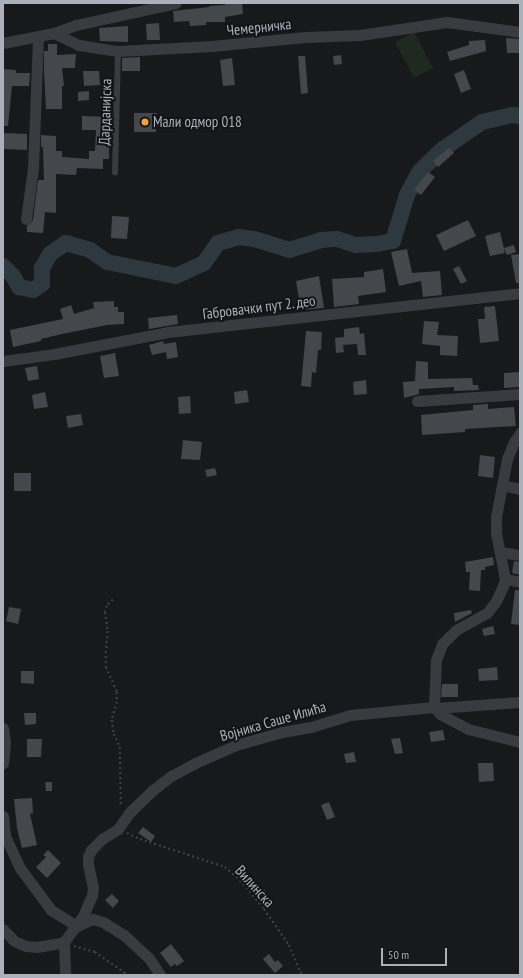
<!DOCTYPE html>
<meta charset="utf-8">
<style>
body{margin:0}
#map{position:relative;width:523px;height:978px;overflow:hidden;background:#18191b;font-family:"PT Sans Narrow",sans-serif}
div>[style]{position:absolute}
.green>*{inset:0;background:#202920}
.river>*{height:16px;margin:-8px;padding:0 8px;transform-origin:8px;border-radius:8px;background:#2e393f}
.building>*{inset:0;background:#44474b}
.path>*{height:1.5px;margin-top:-0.75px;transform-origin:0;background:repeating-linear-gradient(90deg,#3f4247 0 2px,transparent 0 5px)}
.service>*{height:5.5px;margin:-2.75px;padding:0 2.75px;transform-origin:2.75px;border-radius:2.75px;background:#393b40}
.minor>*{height:11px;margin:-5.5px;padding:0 5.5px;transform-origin:5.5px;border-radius:5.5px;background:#393b40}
.dots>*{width:11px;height:11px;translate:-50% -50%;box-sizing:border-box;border:2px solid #131416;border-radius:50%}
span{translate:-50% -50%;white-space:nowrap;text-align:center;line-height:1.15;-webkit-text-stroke:4px #131416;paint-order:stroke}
.street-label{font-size:15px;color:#aab1ba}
.poi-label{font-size:15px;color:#aab1ba}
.left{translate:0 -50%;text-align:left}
.frame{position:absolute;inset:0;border:4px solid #aab1ba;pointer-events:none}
.scale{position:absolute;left:381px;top:948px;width:66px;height:18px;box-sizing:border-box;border:2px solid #aab1ba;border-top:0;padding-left:5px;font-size:12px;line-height:14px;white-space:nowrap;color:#aab1ba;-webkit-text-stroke:3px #131416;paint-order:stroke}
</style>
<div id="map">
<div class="green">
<i style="clip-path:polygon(414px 32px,433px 68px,414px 78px,395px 42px)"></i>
</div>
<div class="river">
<i style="left:3px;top:266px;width:14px;rotate:45deg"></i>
<i style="left:13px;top:276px;width:13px;rotate:61deg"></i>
<i style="left:19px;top:287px;width:14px;rotate:12deg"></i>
<i style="left:33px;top:290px;width:11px;rotate:-34deg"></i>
<i style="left:42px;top:284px;width:16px;rotate:-90deg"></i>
<i style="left:42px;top:268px;width:16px;rotate:-60deg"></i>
<i style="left:50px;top:254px;width:19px;rotate:-35deg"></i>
<i style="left:66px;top:243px;width:25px;rotate:16deg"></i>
<i style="left:90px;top:250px;width:21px;rotate:35deg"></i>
<i style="left:107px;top:262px;width:70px;rotate:11.5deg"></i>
<i style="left:176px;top:276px;width:31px;rotate:-25deg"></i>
<i style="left:204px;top:263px;width:24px;rotate:-55deg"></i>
<i style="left:218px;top:243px;width:22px;rotate:-16deg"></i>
<i style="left:239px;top:237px;width:15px;rotate:8deg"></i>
<i style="left:254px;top:239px;width:37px;rotate:17deg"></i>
<i style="left:289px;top:250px;width:34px;rotate:-17deg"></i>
<i style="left:321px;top:240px;width:16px;rotate:-4deg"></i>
<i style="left:337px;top:239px;width:20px;rotate:18deg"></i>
<i style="left:356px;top:245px;width:21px;rotate:-3deg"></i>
<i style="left:377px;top:244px;width:16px;rotate:-11deg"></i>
<i style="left:393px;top:241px;width:48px;rotate:-73.1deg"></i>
<i style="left:407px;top:195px;width:27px;rotate:-62deg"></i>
<i style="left:420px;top:171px;width:32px;rotate:-44deg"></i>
<i style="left:443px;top:149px;width:47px;rotate:-34.7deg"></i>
<i style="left:482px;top:122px;width:32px;rotate:-13deg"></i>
<i style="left:513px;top:115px;width:7px;rotate:8deg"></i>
</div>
<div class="building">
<i style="clip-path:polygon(225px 3px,242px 3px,243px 14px,225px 17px,225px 22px,206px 22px,206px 25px,190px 26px,189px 21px,174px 22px,173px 11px,209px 7px,209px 6px,225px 5px)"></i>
<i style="clip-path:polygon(159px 23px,160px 40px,147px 40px,146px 24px)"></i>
<i style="clip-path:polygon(128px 26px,128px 42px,100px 41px,99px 28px)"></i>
<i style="clip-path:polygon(506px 38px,520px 39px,520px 53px,507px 53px)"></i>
<i style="clip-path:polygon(485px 40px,486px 51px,450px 61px,447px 52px,469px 45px,469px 41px)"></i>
<i style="clip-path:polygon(48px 44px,57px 44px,57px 55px,76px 54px,75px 68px,62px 68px,64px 86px,62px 86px,62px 109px,46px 109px,44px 71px,44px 51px,48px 51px)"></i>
<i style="clip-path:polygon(341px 55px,342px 64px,334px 65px,333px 56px)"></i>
<i style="clip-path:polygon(298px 56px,305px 56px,308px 93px,301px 94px)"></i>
<i style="clip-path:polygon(140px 57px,140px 71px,122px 71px,122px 58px)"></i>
<i style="clip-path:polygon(232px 58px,235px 85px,223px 86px,220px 60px)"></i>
<i style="clip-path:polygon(3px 69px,16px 70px,16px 73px,30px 73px,29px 86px,12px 86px,8px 126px,3px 126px)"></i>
<i style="clip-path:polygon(464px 70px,471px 89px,461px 93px,454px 74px)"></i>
<i style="clip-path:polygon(83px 71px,99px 71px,100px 85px,84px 86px)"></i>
<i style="clip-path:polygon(89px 91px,89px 100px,78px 101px,78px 92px)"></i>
<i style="clip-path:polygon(134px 113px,157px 113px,156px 132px,134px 132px)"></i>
<i style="clip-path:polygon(82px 116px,109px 117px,109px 159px,103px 159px,103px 169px,77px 168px,76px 175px,56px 174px,56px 213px,45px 212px,43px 233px,27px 232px,27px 226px,33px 220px,38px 180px,44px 180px,43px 147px,41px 147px,41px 135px,56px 136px,56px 151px,62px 151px,62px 157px,89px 159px,89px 151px,95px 151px,96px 130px,82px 130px)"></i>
<i style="clip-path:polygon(3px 133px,27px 134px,27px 150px,3px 149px)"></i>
<i style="clip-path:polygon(449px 148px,454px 153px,438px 167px,433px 161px)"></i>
<i style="clip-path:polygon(428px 172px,435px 177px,421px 195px,414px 190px)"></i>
<i style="clip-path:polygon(112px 216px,129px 217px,127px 239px,111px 238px)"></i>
<i style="clip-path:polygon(468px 220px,476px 236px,444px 251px,436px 235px)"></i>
<i style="clip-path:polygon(500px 232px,505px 253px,490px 256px,485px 236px)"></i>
<i style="clip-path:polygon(514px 245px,516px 252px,507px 255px,504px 248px)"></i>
<i style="clip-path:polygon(407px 249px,412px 273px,440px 271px,442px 295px,423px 297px,421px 281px,399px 286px,391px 252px)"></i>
<i style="clip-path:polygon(520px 254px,520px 283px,516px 283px,511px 255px)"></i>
<i style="clip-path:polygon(459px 266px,467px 281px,461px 284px,453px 269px)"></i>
<i style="clip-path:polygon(383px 269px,386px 292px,358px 296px,359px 304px,334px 307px,332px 279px,364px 277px,364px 272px)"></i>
<i style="clip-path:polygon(319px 276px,324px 308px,301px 310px,296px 281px)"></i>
<i style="clip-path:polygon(114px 301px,114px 307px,118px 307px,118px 312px,124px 312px,124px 324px,107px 325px,62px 334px,41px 339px,41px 341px,13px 347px,10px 330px,63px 319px,60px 309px,71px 305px,74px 314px,94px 308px,93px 302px)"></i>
<i style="clip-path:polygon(495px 306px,499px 341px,480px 343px,478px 319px,485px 319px,484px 307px)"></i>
<i style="clip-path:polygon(177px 315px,178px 324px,149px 329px,148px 318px)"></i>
<i style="clip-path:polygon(424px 321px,439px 322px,437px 335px,458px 336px,457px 356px,440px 355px,440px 346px,422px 344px)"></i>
<i style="clip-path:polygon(359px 327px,360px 334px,364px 333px,366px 355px,358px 355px,357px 344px,343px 345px,344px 352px,336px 353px,335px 338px,344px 337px,344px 329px)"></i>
<i style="clip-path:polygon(306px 331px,322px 332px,321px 350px,318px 350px,316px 373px,312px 372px,311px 387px,301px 386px)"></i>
<i style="clip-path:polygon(163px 341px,164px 344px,176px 342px,178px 357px,167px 359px,166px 352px,152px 355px,149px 345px)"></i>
<i style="clip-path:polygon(115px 353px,119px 376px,104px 378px,100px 356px)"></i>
<i style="clip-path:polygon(416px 361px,428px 362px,428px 379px,472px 378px,473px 385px,478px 385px,479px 390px,454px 391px,454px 387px,419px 389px,419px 394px,404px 398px,403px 382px,415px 381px)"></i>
<i style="clip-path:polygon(37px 366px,39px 379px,28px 381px,25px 368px)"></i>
<i style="clip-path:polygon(520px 372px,520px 387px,504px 388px,504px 373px)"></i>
<i style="clip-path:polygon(366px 380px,367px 394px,354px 395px,353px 382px)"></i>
<i style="clip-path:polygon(247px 390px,249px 402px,235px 404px,234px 392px)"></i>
<i style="clip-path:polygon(45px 392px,48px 407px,34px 409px,32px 395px)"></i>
<i style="clip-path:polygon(190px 396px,191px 413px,179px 414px,178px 397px)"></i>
<i style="clip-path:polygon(488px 404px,488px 409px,514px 407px,516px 426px,465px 429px,465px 432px,422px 435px,421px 415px,473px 410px,473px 405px)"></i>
<i style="clip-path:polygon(81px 414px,83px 425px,68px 428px,66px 416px)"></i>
<i style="clip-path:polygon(183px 440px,202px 442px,200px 460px,181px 459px)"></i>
<i style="clip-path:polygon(480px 455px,495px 457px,493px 478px,478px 476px)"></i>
<i style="clip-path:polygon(215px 468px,217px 475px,207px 477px,205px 470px)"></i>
<i style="clip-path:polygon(14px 473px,31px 473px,31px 491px,14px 491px)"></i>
<i style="clip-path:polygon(493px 557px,494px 565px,485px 567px,485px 570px,481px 570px,480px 591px,469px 590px,470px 572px,466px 572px,465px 562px)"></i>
<i style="clip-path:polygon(514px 561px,520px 562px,520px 575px,512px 573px)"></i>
<i style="clip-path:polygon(515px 590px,520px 590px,520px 625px,511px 624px)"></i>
<i style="clip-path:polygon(9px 607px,21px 609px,18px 624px,6px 621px)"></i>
<i style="clip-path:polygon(471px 610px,472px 613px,455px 622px,454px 613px)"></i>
<i style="clip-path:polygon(493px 626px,495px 634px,484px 636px,482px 629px)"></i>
<i style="clip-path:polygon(497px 667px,498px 680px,479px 681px,478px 669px)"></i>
<i style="clip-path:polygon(21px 671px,34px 671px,34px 684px,21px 683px)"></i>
<i style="clip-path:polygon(442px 684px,458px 684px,458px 697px,441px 697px)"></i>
<i style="clip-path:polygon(24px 713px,36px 713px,36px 724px,25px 725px)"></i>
<i style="clip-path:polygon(443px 730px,445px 740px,431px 742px,429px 732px)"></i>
<i style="clip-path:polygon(400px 738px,403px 753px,395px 754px,391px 739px)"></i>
<i style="clip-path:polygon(27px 739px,42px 739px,41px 757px,27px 757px)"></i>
<i style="clip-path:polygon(354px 752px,356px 762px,346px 763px,344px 754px)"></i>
<i style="clip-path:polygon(478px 763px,493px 763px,494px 781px,479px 782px)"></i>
<i style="clip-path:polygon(45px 782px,52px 782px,52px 791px,46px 791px)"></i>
<i style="clip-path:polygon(32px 798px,33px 813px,30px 814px,37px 845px,22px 848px,17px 828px,14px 799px)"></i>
<i style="clip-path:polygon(329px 802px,335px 817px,327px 820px,321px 805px)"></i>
<i style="clip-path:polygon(143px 827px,155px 836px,151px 842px,138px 833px)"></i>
<i style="clip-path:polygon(48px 850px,61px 863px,47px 878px,36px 867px,46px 857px,43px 855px)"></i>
<i style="clip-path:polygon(264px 889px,269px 896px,260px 903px,255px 896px)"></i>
<i style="clip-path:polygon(112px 894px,119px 901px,113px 908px,105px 900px)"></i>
<i style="clip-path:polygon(171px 944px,184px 961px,177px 966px,175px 964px,171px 967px,160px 953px)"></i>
<i style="clip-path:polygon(269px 954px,275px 962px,278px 960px,283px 966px,275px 973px,263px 959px)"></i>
</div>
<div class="path">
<i style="left:113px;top:600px;width:8px;rotate:135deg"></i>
<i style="left:107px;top:606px;width:6px;rotate:108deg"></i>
<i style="left:105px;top:612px;width:19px;rotate:81deg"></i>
<i style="left:108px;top:631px;width:25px;rotate:95deg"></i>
<i style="left:106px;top:656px;width:11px;rotate:90deg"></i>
<i style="left:106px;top:667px;width:27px;rotate:66deg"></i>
<i style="left:117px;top:692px;width:10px;rotate:90deg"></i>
<i style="left:117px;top:702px;width:19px;rotate:106deg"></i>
<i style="left:112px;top:720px;width:14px;rotate:82deg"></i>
<i style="left:114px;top:734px;width:14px;rotate:65deg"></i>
<i style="left:120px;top:747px;width:59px;rotate:89deg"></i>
<i style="left:127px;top:833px;width:14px;rotate:25deg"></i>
<i style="left:140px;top:839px;width:89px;rotate:18.2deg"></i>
<i style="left:225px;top:867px;width:20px;rotate:41deg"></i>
<i style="left:240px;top:880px;width:38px;rotate:50deg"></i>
<i style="left:264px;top:909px;width:44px;rotate:55.2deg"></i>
<i style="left:289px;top:945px;width:33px;rotate:67deg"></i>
<i style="left:74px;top:946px;width:22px;rotate:16deg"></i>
<i style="left:95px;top:952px;width:40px;rotate:34.9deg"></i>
</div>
<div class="service">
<i style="left:115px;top:173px;width:122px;rotate:-88.6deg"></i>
</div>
<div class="minor">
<i style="left:54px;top:33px;width:28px;rotate:26deg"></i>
<i style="left:79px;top:45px;width:39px;rotate:9deg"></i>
<i style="left:118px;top:51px;width:94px;rotate:-3deg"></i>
<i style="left:212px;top:46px;width:94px;rotate:-5.5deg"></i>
<i style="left:306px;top:37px;width:54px;rotate:-2.1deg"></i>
<i style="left:360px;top:35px;width:88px;rotate:-8.5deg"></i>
<i style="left:447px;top:22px;width:74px;rotate:7.8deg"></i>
<i style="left:3px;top:43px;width:52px;rotate:-11.1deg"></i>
<i style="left:54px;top:33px;width:23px;rotate:-20deg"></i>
<i style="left:76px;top:25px;width:102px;rotate:-12.4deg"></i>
<i style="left:26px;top:219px;width:51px;rotate:-82.2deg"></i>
<i style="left:33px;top:168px;width:132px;rotate:-87.8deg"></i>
<i style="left:3px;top:361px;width:51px;rotate:-7.8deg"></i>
<i style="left:54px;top:354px;width:116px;rotate:-10.9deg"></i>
<i style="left:168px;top:332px;width:354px;rotate:-6.3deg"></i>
<i style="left:417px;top:401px;width:103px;rotate:-3.9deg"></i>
<i style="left:503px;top:485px;width:17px;rotate:13deg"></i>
<i style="left:500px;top:552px;width:20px;rotate:9deg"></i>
<i style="left:505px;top:579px;width:15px;rotate:11deg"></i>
<i style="left:434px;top:707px;width:47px;rotate:-87.6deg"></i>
<i style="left:436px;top:660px;width:17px;rotate:-69deg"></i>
<i style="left:442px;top:644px;width:20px;rotate:-45deg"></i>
<i style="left:456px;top:630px;width:35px;rotate:-29deg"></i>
<i style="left:487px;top:613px;width:15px;rotate:-53deg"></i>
<i style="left:496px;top:601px;width:17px;rotate:-65deg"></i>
<i style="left:503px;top:586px;width:7px;rotate:-74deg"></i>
<i style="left:505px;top:579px;width:47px;rotate:-101.1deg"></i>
<i style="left:496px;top:533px;width:16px;rotate:-90deg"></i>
<i style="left:496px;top:517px;width:59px;rotate:-79.3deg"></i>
<i style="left:507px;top:459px;width:18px;rotate:-68deg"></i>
<i style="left:514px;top:442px;width:11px;rotate:-56deg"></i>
<i style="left:434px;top:707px;width:9px;rotate:49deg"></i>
<i style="left:440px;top:714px;width:32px;rotate:28deg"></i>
<i style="left:468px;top:729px;width:54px;rotate:14deg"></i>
<i style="left:436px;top:708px;width:84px;rotate:-4.1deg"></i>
<i style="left:3px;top:728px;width:14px;rotate:82deg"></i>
<i style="left:5px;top:742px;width:21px;rotate:95deg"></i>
<i style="left:3px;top:816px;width:20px;rotate:84deg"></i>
<i style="left:5px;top:836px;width:35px;rotate:65deg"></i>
<i style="left:20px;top:868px;width:52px;rotate:53.6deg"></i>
<i style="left:51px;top:910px;width:31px;rotate:32deg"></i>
<i style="left:77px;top:926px;width:17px;rotate:-24deg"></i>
<i style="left:93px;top:919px;width:10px;rotate:17deg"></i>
<i style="left:103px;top:922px;width:25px;rotate:32deg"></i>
<i style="left:124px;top:935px;width:34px;rotate:43deg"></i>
<i style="left:149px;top:958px;width:20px;rotate:57deg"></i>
<i style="left:3px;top:929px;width:16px;rotate:47deg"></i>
<i style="left:14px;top:941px;width:13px;rotate:23deg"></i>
<i style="left:26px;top:946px;width:11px;rotate:5deg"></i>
<i style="left:37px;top:947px;width:27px;rotate:-10deg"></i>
<i style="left:64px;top:942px;width:34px;rotate:-54deg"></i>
<i style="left:84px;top:914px;width:21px;rotate:-67deg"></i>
<i style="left:92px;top:895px;width:7px;rotate:-82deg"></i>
<i style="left:93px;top:888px;width:25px;rotate:-102deg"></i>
<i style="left:88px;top:864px;width:7px;rotate:-90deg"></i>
<i style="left:88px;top:857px;width:8px;rotate:-67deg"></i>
<i style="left:91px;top:850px;width:16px;rotate:-45deg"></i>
<i style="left:102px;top:839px;width:19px;rotate:-32deg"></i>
<i style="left:118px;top:829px;width:19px;rotate:-55deg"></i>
<i style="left:129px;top:813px;width:33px;rotate:-44deg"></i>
<i style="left:153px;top:790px;width:23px;rotate:-38deg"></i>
<i style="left:171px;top:776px;width:27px;rotate:-28deg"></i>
<i style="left:195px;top:763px;width:45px;rotate:-23.7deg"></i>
<i style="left:236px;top:745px;width:48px;rotate:-15.8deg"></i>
<i style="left:282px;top:732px;width:29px;rotate:-10deg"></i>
<i style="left:311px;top:727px;width:41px;rotate:-17.1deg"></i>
<i style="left:350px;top:715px;width:84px;rotate:-5.4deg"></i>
<i style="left:64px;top:942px;width:33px;rotate:88deg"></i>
</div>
<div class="dots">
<i style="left:145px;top:122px;background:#f59f36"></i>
</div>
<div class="street-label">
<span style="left:259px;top:27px;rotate:-6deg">Чемерничка</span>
<span style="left:105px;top:112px;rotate:-88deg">Дарданијска</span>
<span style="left:259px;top:307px;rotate:-7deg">Габровачки пут 2. део</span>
<span style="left:273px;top:721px;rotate:-16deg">Војника Саше Илића</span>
<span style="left:255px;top:886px;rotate:48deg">Вилинска</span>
</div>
<div class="poi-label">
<span class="left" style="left:153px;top:122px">Мали одмор 018</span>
</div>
<div class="frame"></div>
<div class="scale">50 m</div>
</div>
